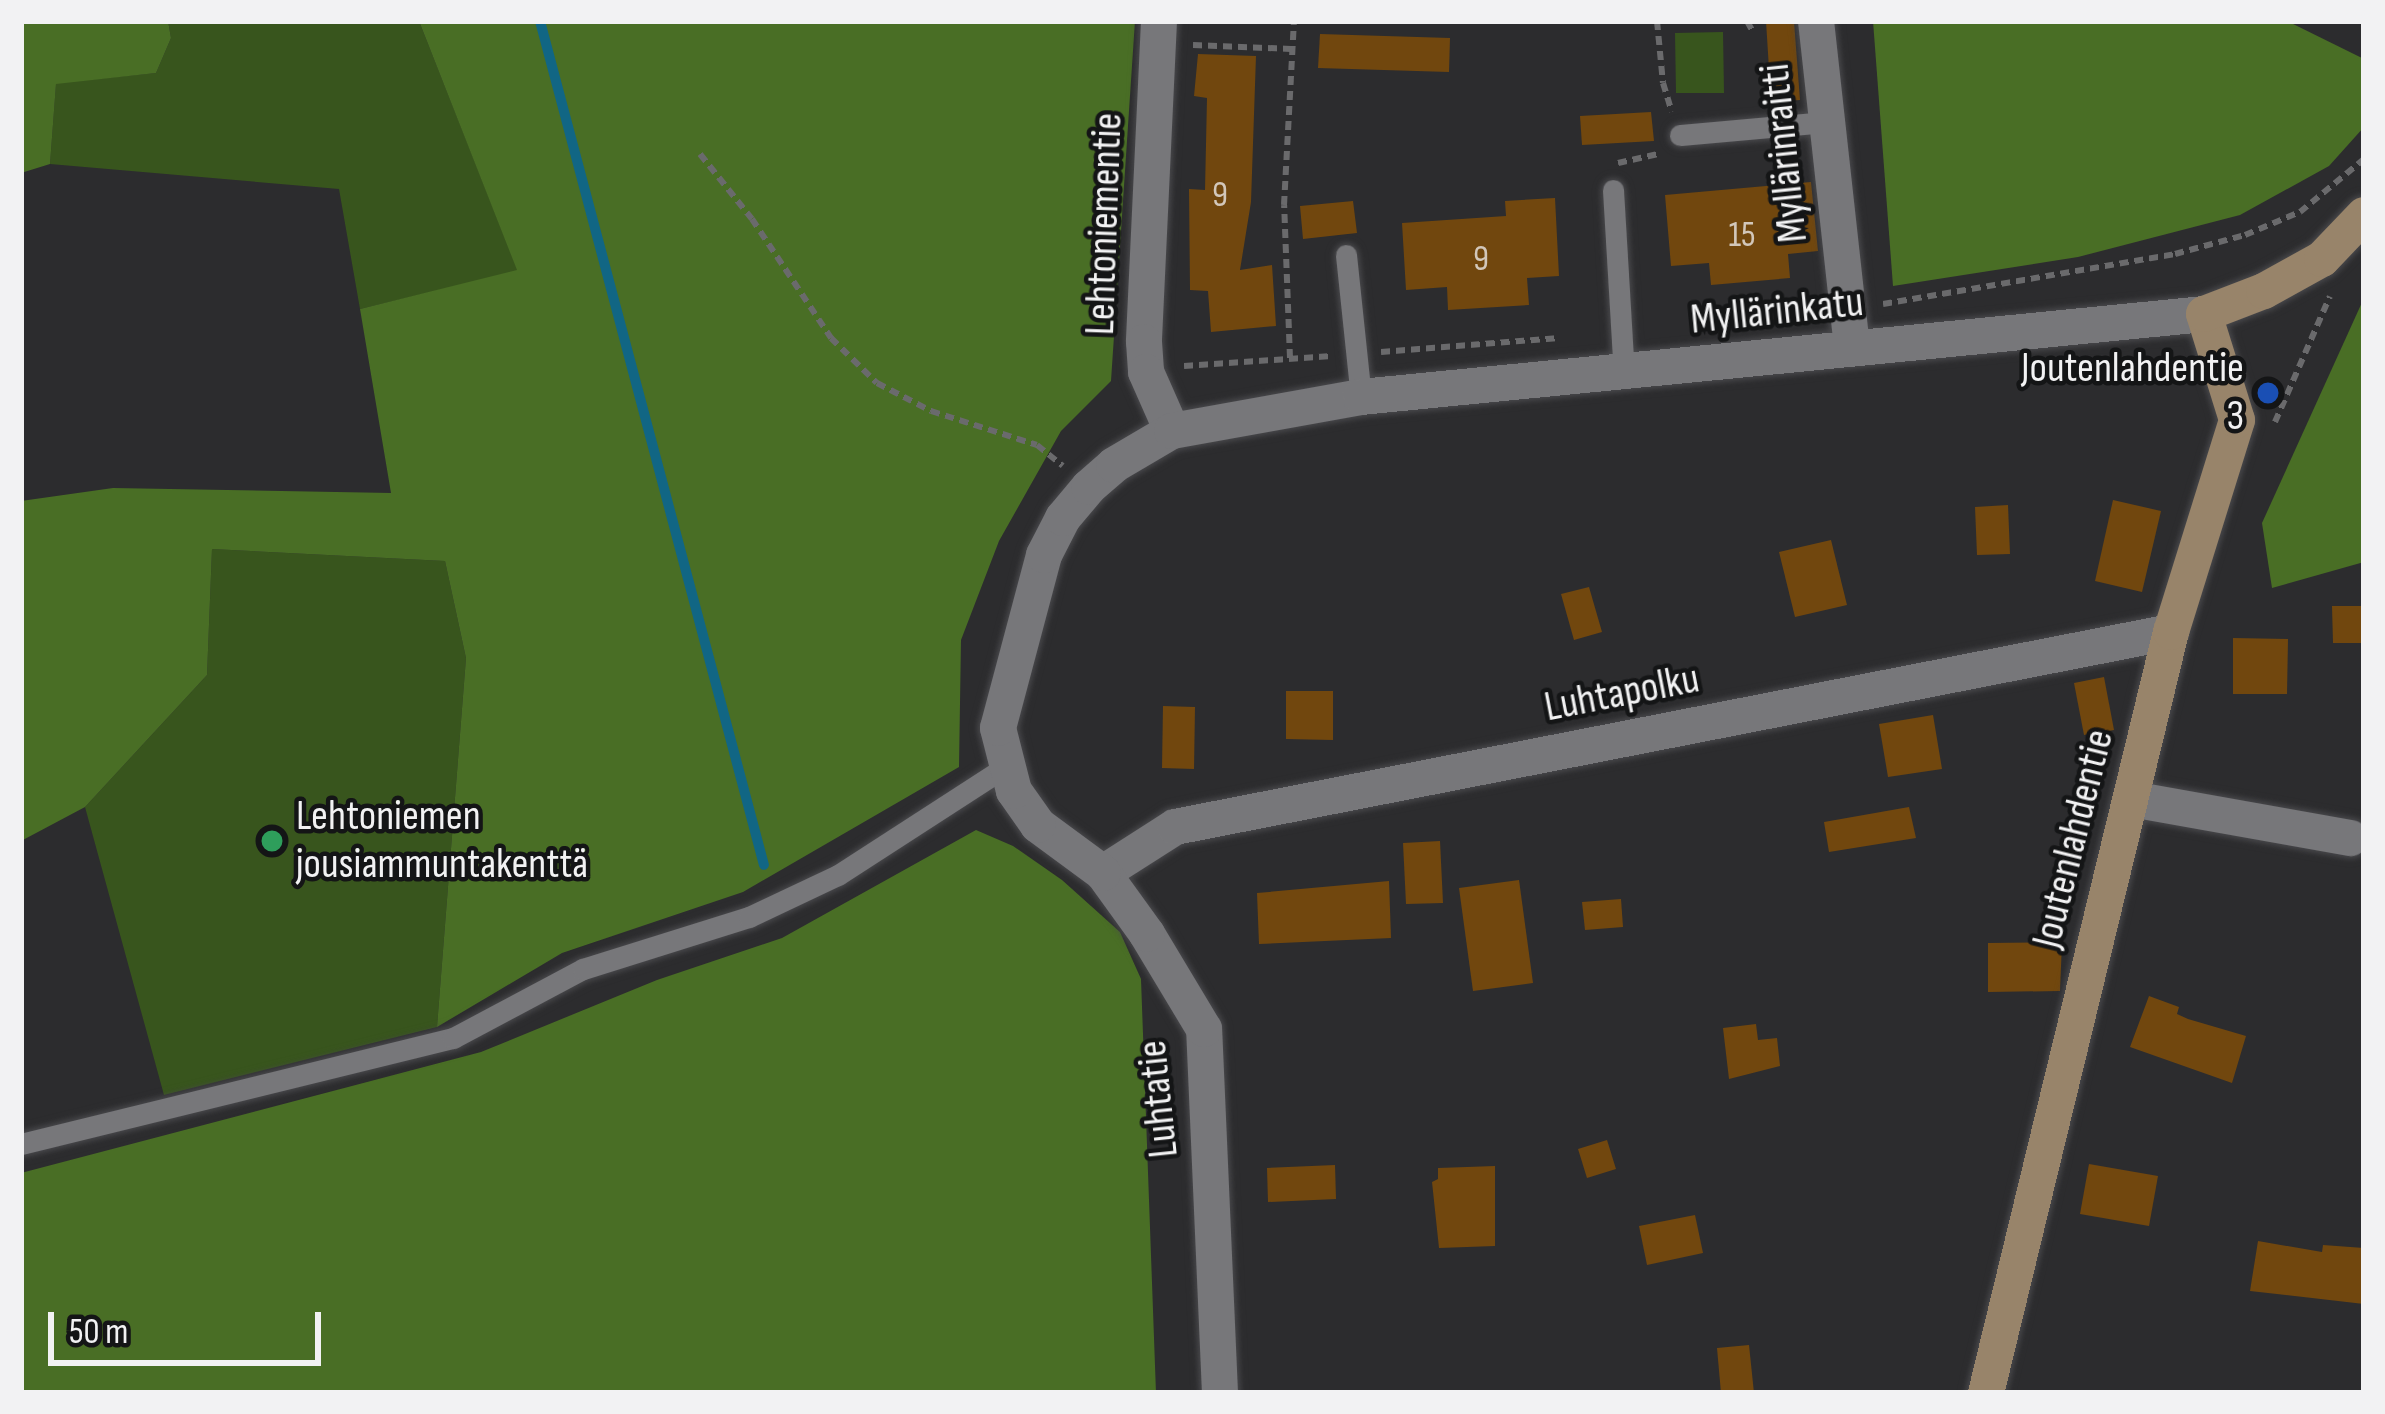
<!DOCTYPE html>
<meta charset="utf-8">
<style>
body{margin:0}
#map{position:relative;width:2385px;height:1414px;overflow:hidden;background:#2c2c2e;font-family:"Sofia Sans Condensed",sans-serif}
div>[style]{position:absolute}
.green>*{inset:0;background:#38551d}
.forest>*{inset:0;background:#496e25}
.stream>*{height:10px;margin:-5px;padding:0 5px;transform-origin:5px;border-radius:5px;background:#116684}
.building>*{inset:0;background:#71470e}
.path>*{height:6px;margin-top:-3px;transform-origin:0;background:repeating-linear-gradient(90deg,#6a6a6c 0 9px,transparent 0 15px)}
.roads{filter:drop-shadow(0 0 3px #49494c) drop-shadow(0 0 3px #49494c)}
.lane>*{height:21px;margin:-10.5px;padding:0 10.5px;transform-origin:10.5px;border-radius:10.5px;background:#77777a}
.street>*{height:36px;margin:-18px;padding:0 18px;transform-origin:18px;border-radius:18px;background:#77777a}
.secondary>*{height:36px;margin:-18px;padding:0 18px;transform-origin:18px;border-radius:18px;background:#98846a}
.dots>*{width:33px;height:33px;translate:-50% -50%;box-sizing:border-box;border:6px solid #141516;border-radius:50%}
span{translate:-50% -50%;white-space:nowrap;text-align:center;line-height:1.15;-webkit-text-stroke:9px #141516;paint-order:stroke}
.number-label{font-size:36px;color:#d2c7ba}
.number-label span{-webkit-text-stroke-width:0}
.street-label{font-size:42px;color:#f2f2f3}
.poi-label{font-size:42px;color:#f2f2f3}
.right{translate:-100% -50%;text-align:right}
.left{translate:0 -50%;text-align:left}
.frame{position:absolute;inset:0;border:24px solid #f2f2f3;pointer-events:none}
.scale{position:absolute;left:48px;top:1312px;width:273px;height:54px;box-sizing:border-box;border:6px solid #f2f2f3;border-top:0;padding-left:15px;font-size:36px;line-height:42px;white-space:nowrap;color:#f2f2f3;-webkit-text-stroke:9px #141516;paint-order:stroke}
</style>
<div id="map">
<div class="green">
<i style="clip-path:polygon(168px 21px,419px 21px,518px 271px,360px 309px,339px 189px,50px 164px,56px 83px,156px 73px,171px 38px)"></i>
<i style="clip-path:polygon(1723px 32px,1724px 93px,1676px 93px,1675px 33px)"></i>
<i style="clip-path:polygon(212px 549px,445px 561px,466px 658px,437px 1027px,164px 1095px,85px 807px,207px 675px)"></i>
</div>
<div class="forest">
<i style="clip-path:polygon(21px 21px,168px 21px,171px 38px,156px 73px,56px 84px,50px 164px,21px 173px)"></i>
<i style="clip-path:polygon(419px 21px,1135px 21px,1111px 381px,1061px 431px,999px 541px,961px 640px,959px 767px,743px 892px,562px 953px,437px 1027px,466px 658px,445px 561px,212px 549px,207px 675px,85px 807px,21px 841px,21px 501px,113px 488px,391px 493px,360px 309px,517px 270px)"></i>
<i style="clip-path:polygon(1873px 21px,2287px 21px,2364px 59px,2364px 127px,2329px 166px,2240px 215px,2078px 257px,1893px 286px)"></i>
<i style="clip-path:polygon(2364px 298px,2364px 562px,2272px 588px,2262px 523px)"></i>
<i style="clip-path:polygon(976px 830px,1013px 846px,1062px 880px,1120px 932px,1141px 979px,1156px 1393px,21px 1393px,21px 1173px,481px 1052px,657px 980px,782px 938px)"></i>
</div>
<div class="stream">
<i style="left:540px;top:21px;width:873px;rotate:75.14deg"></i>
</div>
<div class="building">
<i style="clip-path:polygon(1766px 21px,1794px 21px,1800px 100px,1771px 102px)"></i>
<i style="clip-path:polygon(1320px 34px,1450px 38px,1449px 72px,1318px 68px)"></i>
<i style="clip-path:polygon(1198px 54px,1256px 56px,1251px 202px,1240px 270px,1272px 265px,1276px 326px,1211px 332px,1208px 291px,1190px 290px,1189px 189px,1205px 190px,1207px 98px,1194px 96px)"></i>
<i style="clip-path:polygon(1651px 112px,1654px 141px,1582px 145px,1580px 116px)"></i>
<i style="clip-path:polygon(1811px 182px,1818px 251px,1788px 254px,1790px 278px,1711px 285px,1709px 263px,1671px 266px,1665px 195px)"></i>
<i style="clip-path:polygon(1555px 198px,1559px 276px,1527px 278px,1529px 305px,1448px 310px,1447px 287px,1406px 290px,1402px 223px,1506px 216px,1505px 201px)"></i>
<i style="clip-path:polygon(1353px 201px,1357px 233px,1303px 239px,1300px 206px)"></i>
<i style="clip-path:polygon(2113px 500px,2161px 511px,2142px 592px,2095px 581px)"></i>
<i style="clip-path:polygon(2008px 505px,2010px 554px,1977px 555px,1975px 507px)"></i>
<i style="clip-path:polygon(1831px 540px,1847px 605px,1795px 617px,1779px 552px)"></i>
<i style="clip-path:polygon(1589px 587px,1602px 632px,1574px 640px,1561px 594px)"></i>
<i style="clip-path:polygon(2332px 606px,2364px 606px,2364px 643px,2333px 643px)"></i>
<i style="clip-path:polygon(2233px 638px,2288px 639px,2287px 694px,2233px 694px)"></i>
<i style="clip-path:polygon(2104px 677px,2114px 730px,2084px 735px,2074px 683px)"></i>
<i style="clip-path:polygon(1286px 691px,1333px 691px,1333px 740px,1286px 739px)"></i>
<i style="clip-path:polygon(1163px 706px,1195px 707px,1194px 769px,1162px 768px)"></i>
<i style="clip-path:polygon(1933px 715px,1942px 769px,1888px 777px,1879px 724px)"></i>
<i style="clip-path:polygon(1909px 807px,1916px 838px,1829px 852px,1824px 822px)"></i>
<i style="clip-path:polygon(1440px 841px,1443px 903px,1406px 904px,1403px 843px)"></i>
<i style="clip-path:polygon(1519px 880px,1533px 983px,1473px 991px,1459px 888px)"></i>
<i style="clip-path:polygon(1389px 881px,1391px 938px,1259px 944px,1257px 893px)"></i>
<i style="clip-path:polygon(1621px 899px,1623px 927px,1585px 930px,1582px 902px)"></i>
<i style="clip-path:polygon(2062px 942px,2060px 991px,1988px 992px,1988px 943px)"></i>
<i style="clip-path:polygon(2149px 996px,2179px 1007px,2177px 1014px,2188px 1019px,2246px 1036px,2232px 1083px,2130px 1047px)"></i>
<i style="clip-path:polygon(1756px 1024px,1758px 1040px,1777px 1038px,1780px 1066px,1729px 1079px,1723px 1028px)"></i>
<i style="clip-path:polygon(1607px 1140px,1616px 1169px,1587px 1178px,1578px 1149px)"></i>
<i style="clip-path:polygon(2089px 1164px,2158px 1176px,2149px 1226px,2080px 1214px)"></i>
<i style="clip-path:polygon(1335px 1165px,1336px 1199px,1268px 1202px,1267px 1168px)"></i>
<i style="clip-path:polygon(1495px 1166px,1495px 1246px,1439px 1248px,1432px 1182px,1438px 1179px,1438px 1168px)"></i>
<i style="clip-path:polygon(1695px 1215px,1703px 1253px,1647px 1265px,1639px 1226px)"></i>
<i style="clip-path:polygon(2258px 1241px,2322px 1252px,2323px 1245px,2364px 1248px,2364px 1304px,2250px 1291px)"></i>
<i style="clip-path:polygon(1749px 1345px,1754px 1393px,1721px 1393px,1717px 1348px)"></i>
</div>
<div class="path">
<i style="left:1657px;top:21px;width:62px;rotate:84.5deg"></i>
<i style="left:1663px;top:83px;width:30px;rotate:73deg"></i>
<i style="left:1747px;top:21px;width:13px;rotate:61deg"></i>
<i style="left:1193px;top:45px;width:98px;rotate:2.3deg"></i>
<i style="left:700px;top:154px;width:83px;rotate:51.3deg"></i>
<i style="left:752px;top:219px;width:143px;rotate:56.4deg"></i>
<i style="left:831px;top:338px;width:64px;rotate:44.4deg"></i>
<i style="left:877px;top:383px;width:61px;rotate:27.4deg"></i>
<i style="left:931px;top:411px;width:111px;rotate:17.8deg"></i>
<i style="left:1037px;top:445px;width:33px;rotate:39deg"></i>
<i style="left:1618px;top:163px;width:41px;rotate:-12.7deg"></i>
<i style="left:1883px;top:304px;width:296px;rotate:-9.7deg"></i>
<i style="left:2175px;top:254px;width:73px;rotate:-15.2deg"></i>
<i style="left:2245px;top:235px;width:60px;rotate:-22.7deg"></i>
<i style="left:2300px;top:212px;width:83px;rotate:-39.6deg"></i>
<i style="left:1769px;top:317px;width:47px;rotate:-7.3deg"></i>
<i style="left:1381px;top:352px;width:179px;rotate:-4.5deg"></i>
<i style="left:1290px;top:358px;width:153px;rotate:-92.2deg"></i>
<i style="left:1284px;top:205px;width:184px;rotate:-86.9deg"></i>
<i style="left:1184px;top:366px;width:148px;rotate:-3.9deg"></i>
<i style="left:2275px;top:422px;width:137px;rotate:-66.4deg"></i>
</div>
<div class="roads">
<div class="lane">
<i style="left:1680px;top:135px;width:147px;rotate:-5.1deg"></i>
<i style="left:1613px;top:190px;width:185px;rotate:86.6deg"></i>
<i style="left:1346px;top:255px;width:143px;rotate:84deg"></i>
<i style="left:21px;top:1144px;width:445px;rotate:-13.8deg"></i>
<i style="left:453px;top:1038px;width:147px;rotate:-28deg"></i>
<i style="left:583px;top:969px;width:174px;rotate:-17.4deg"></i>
<i style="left:749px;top:917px;width:98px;rotate:-25.3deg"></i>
<i style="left:838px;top:875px;width:199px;rotate:-32.9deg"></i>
</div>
<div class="street">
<i style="left:1159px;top:21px;width:321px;rotate:92.7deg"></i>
<i style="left:1144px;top:342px;width:30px;rotate:86deg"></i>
<i style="left:1146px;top:372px;width:64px;rotate:66.2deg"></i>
<i style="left:1816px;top:21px;width:328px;rotate:83.7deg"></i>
<i style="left:2131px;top:799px;width:223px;rotate:10.1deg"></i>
<i style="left:1103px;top:873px;width:85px;rotate:-32.6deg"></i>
<i style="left:1175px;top:827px;width:1015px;rotate:-11.08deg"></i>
<i style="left:1220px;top:1393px;width:364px;rotate:-92.5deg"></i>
<i style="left:1204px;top:1029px;width:111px;rotate:-121deg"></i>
<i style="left:1147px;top:934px;width:75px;rotate:-125.8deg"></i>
<i style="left:1103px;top:873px;width:81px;rotate:-143.6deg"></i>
<i style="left:1038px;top:825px;width:42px;rotate:-125.2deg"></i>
<i style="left:1014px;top:791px;width:65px;rotate:-104.3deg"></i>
<i style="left:998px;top:728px;width:179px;rotate:-75.1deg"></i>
<i style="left:1044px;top:555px;width:42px;rotate:-62.8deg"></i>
<i style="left:1063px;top:518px;width:40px;rotate:-50deg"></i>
<i style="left:1089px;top:487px;width:33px;rotate:-41deg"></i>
<i style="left:1114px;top:465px;width:67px;rotate:-30.4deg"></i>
<i style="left:1172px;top:431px;width:192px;rotate:-10.2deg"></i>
<i style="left:1361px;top:397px;width:847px;rotate:-5.62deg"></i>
</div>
<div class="secondary">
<i style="left:1986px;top:1393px;width:783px;rotate:-76.34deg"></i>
<i style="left:2171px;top:632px;width:222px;rotate:-72.7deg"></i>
<i style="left:2237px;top:420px;width:111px;rotate:-107.3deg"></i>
<i style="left:2204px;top:314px;width:64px;rotate:-21deg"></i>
<i style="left:2264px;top:291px;width:66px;rotate:-28.9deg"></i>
<i style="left:2322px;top:259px;width:61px;rotate:-46.3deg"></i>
</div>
</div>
<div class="dots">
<i style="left:2268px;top:393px;background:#1a4fb4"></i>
<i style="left:272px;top:841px;background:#2e9e5b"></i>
</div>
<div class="number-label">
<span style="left:1220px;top:196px">9</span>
<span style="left:1742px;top:236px">15</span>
<span style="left:1481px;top:260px">9</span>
</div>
<div class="street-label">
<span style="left:1785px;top:153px;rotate:-96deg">Myllärinraitti</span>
<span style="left:1105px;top:224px;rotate:-88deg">Lehtoniementie</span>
<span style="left:1777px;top:312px;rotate:-6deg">Myllärinkatu</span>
<span style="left:1622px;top:694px;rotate:-11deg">Luhtapolku</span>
<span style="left:2074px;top:839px;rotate:-76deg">Joutenlahdentie</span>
<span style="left:1159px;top:1099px;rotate:-96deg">Luhtatie</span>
</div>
<div class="poi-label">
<span class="right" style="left:2244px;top:393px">Joutenlahdentie<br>3</span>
<span class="left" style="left:296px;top:841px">Lehtoniemen<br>jousiammuntakenttä</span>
</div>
<div class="frame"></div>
<div class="scale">50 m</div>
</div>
